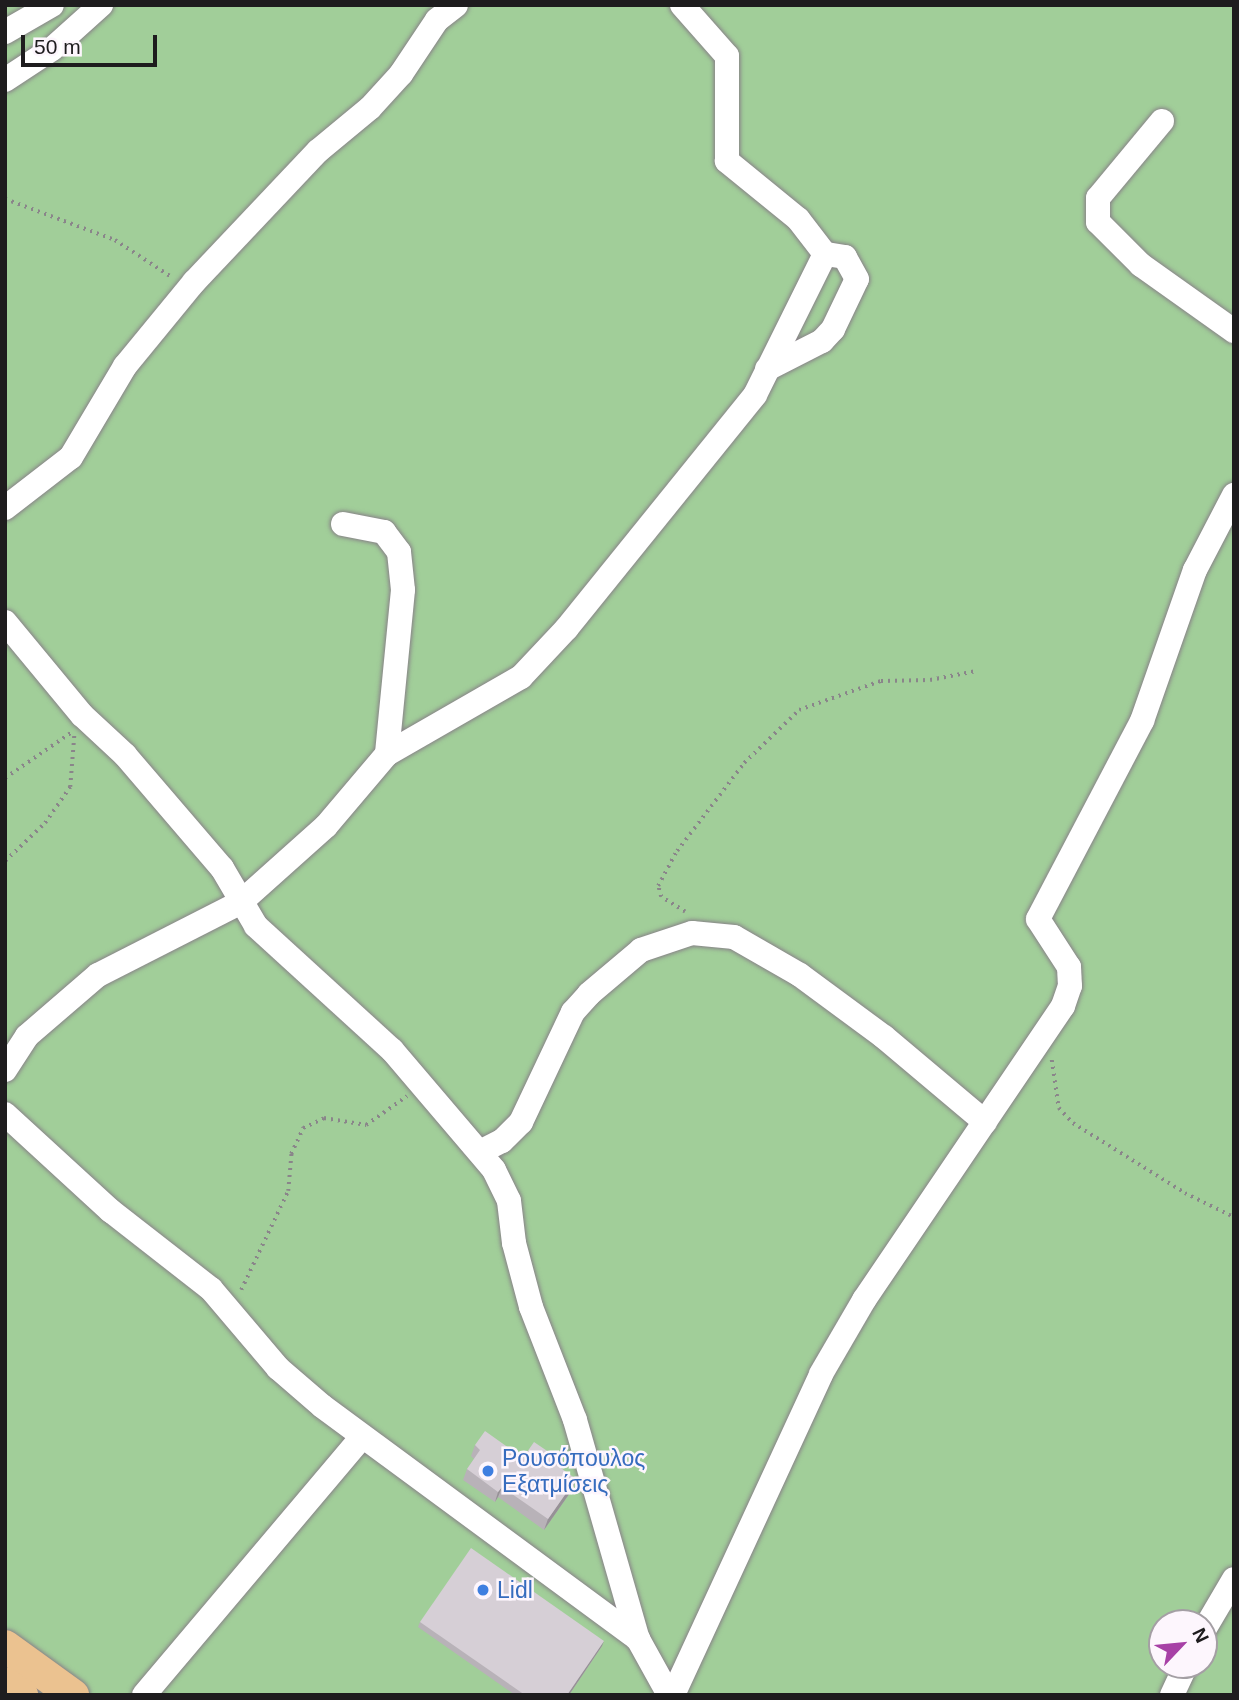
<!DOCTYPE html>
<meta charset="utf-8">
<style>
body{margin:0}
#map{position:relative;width:1239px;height:1700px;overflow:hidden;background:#f0e9f0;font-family:Helvetica,sans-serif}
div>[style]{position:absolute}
.green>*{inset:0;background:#a1ce99}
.path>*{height:3.5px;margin-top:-1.75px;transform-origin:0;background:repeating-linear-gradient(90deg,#8a858a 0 2px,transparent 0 7px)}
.roads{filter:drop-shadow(0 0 2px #888288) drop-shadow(0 0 2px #888288)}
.minor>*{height:24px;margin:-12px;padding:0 12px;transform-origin:12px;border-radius:12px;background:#fff}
.major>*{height:32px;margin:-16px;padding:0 16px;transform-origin:16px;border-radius:16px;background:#ebc290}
.wall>*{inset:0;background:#b8b2b8}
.shaded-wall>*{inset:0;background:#969196}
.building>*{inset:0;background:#d6cfd6}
.dots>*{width:19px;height:19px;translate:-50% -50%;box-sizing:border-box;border:4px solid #fdf6fd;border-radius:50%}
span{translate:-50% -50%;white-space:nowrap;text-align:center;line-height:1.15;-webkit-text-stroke:5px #fdf6fd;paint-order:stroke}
.shop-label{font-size:23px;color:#366cbe}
.left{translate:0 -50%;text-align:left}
.frame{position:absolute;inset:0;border:7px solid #1e1c1e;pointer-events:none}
.north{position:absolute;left:1148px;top:1609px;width:70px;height:70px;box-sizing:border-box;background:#fdf6fd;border:2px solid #a49fa4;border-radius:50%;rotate:64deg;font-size:19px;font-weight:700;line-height:28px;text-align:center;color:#1e1c1e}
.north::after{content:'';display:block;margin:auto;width:24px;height:32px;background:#a741a6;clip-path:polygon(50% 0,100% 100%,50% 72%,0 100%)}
.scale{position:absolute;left:21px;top:35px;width:136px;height:32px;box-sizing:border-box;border:4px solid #1e1c1e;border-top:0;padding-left:9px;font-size:21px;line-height:24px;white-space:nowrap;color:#1e1c1e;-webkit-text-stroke:5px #fdf6fd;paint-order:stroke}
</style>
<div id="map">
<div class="green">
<i style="clip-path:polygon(evenodd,5px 5px,1234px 5px,1234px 1695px,5px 1695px,5px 5px,1162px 1623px,1204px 1623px,1204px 1665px,1162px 1665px,1162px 1623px)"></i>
</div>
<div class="path">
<i style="left:5px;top:199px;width:117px;rotate:20.4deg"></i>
<i style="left:115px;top:240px;width:69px;rotate:33.2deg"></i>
<i style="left:5px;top:778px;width:81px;rotate:-34.5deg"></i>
<i style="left:5px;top:861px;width:55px;rotate:-43.5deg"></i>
<i style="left:45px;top:823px;width:44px;rotate:-55.2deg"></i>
<i style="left:70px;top:787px;width:51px;rotate:-85.5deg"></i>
<i style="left:685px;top:912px;width:28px;rotate:-148deg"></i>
<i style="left:661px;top:897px;width:11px;rotate:-105deg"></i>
<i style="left:658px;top:886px;width:40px;rotate:-62deg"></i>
<i style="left:677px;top:851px;width:111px;rotate:-52.7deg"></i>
<i style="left:744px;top:763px;width:76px;rotate:-43.9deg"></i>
<i style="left:799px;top:710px;width:87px;rotate:-19.5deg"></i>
<i style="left:881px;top:681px;width:49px;rotate:-1.2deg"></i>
<i style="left:930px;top:680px;width:47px;rotate:-11.1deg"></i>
<i style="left:1052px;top:1060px;width:49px;rotate:81.7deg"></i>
<i style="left:1059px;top:1108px;width:21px;rotate:47deg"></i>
<i style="left:1073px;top:1123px;width:132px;rotate:32deg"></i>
<i style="left:1185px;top:1193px;width:55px;rotate:26.1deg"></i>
<i style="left:241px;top:1290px;width:110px;rotate:-64.6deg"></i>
<i style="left:288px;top:1191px;width:37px;rotate:-85deg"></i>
<i style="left:291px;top:1154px;width:29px;rotate:-65deg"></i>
<i style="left:303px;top:1128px;width:23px;rotate:-25deg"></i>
<i style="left:324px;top:1118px;width:43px;rotate:9.5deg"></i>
<i style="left:366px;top:1125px;width:50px;rotate:-35.3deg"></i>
</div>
<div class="roads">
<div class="minor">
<i style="left:5px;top:32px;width:54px;rotate:-29.9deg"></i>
<i style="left:5px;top:80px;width:56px;rotate:-33.4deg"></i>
<i style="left:52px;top:49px;width:66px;rotate:-41.9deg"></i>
<i style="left:1162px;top:121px;width:100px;rotate:129.7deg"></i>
<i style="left:1098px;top:198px;width:24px;rotate:90deg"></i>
<i style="left:1098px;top:222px;width:61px;rotate:45deg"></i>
<i style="left:1141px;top:265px;width:114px;rotate:35.4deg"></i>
<i style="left:767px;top:369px;width:62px;rotate:-27deg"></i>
<i style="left:822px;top:341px;width:16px;rotate:-47deg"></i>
<i style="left:833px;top:329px;width:55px;rotate:-64.4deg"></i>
<i style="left:857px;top:279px;width:25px;rotate:-119deg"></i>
<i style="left:845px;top:257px;width:20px;rotate:-171deg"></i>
<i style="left:5px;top:508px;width:83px;rotate:-37.7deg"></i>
<i style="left:71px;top:457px;width:106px;rotate:-59.3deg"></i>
<i style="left:125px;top:366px;width:109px;rotate:-50.6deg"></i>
<i style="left:194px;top:282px;width:180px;rotate:-46.6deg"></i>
<i style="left:318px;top:151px;width:67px;rotate:-39.6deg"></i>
<i style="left:370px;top:108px;width:46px;rotate:-47.6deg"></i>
<i style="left:401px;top:74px;width:65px;rotate:-56.3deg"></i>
<i style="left:437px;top:20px;width:24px;rotate:-38deg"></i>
<i style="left:343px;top:524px;width:42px;rotate:11deg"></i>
<i style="left:384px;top:532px;width:25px;rotate:53deg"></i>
<i style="left:399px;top:552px;width:38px;rotate:84deg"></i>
<i style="left:403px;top:590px;width:165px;rotate:95.6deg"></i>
<i style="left:5px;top:622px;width:121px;rotate:50.4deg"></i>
<i style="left:82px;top:715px;width:59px;rotate:42.9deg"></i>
<i style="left:125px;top:755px;width:149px;rotate:49.4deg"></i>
<i style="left:222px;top:868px;width:67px;rotate:59.6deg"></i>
<i style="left:256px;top:926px;width:184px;rotate:42.4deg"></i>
<i style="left:392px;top:1050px;width:157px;rotate:49.6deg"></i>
<i style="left:494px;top:1170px;width:34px;rotate:64deg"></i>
<i style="left:509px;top:1201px;width:42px;rotate:83.2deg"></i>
<i style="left:514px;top:1243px;width:66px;rotate:75.1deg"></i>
<i style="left:531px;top:1307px;width:121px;rotate:68.7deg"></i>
<i style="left:575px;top:1420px;width:228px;rotate:74deg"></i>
<i style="left:5px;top:1070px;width:40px;rotate:-57.1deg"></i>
<i style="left:27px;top:1036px;width:94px;rotate:-40.7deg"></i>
<i style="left:98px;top:975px;width:161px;rotate:-27deg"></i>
<i style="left:241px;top:902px;width:114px;rotate:-41.8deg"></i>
<i style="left:326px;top:826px;width:94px;rotate:-49.7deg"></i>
<i style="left:387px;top:754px;width:155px;rotate:-29.9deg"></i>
<i style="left:521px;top:677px;width:67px;rotate:-46.8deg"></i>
<i style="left:567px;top:628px;width:299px;rotate:-51.1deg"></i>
<i style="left:755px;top:395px;width:157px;rotate:-63.6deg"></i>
<i style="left:825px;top:254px;width:44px;rotate:-127.6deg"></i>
<i style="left:798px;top:219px;width:92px;rotate:-140.8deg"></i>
<i style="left:727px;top:161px;width:105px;rotate:-90deg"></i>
<i style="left:727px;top:56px;width:68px;rotate:-131.4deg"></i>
<i style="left:5px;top:1114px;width:144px;rotate:42.5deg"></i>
<i style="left:111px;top:1211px;width:127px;rotate:38deg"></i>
<i style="left:211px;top:1289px;width:104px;rotate:49.7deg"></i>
<i style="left:278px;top:1368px;width:58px;rotate:40.8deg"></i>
<i style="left:322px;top:1406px;width:393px;rotate:36.4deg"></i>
<i style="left:638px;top:1639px;width:64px;rotate:61deg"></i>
<i style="left:482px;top:1151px;width:22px;rotate:-27deg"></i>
<i style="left:502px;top:1141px;width:27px;rotate:-45deg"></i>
<i style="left:521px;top:1122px;width:122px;rotate:-64.7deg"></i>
<i style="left:573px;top:1012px;width:24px;rotate:-48deg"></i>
<i style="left:589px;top:994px;width:68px;rotate:-40.2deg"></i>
<i style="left:641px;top:950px;width:54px;rotate:-18.4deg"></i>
<i style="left:692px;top:933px;width:42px;rotate:5.4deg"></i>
<i style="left:734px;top:937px;width:76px;rotate:29.9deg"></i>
<i style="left:800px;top:975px;width:104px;rotate:36.4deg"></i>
<i style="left:884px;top:1037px;width:132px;rotate:40.1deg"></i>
<i style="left:1204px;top:1630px;width:59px;rotate:-59.5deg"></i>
<i style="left:144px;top:1695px;width:336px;rotate:-49.8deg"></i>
<i style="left:673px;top:1695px;width:353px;rotate:-65.2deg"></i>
<i style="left:821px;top:1374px;width:86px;rotate:-59.8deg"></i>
<i style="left:864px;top:1300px;width:355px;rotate:-55.9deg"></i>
<i style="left:1063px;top:1006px;width:21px;rotate:-71deg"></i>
<i style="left:1070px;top:986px;width:19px;rotate:-93deg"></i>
<i style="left:1069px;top:967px;width:57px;rotate:-122.9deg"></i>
<i style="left:1038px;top:919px;width:224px;rotate:-62.3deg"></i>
<i style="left:1142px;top:721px;width:160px;rotate:-70.7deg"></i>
<i style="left:1195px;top:570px;width:85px;rotate:-62.5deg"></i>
<i style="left:1172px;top:1695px;width:33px;rotate:-65deg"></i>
</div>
<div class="major">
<i style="left:5px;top:1646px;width:84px;rotate:35.8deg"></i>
<i style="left:5px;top:1683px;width:21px;rotate:35deg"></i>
</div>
</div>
<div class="wall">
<i style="clip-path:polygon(475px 1445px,559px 1467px,576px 1479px,572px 1490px,544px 1530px,498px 1497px,495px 1502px,463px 1480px,467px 1469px,474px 1459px,471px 1456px)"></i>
<i style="clip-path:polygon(420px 1622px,602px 1646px,569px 1695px,515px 1695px,418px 1627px)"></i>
</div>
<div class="shaded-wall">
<i style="clip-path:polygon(576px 1479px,572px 1490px,544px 1530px,548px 1519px)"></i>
<i style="clip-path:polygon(502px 1487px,498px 1497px,495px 1502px,498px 1492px)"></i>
<i style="clip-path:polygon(604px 1641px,602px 1646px,569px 1695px,567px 1695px)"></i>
</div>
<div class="building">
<i style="clip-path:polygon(485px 1431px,523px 1458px,534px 1442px,562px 1461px,558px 1466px,576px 1479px,548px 1519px,502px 1487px,498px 1492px,467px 1469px,480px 1450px,475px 1445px)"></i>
<i style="clip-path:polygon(471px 1548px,604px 1641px,567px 1695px,525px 1695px,420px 1622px)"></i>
</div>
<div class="dots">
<i style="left:488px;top:1471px;background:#3f7fe0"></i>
<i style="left:483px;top:1590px;background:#3f7fe0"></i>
</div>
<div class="shop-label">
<span class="left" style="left:502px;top:1471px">Ρουσόπουλος<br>Εξατμίσεις</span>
<span class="left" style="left:497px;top:1590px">Lidl</span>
</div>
<div class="frame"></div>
<div class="north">N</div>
<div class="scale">50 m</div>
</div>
